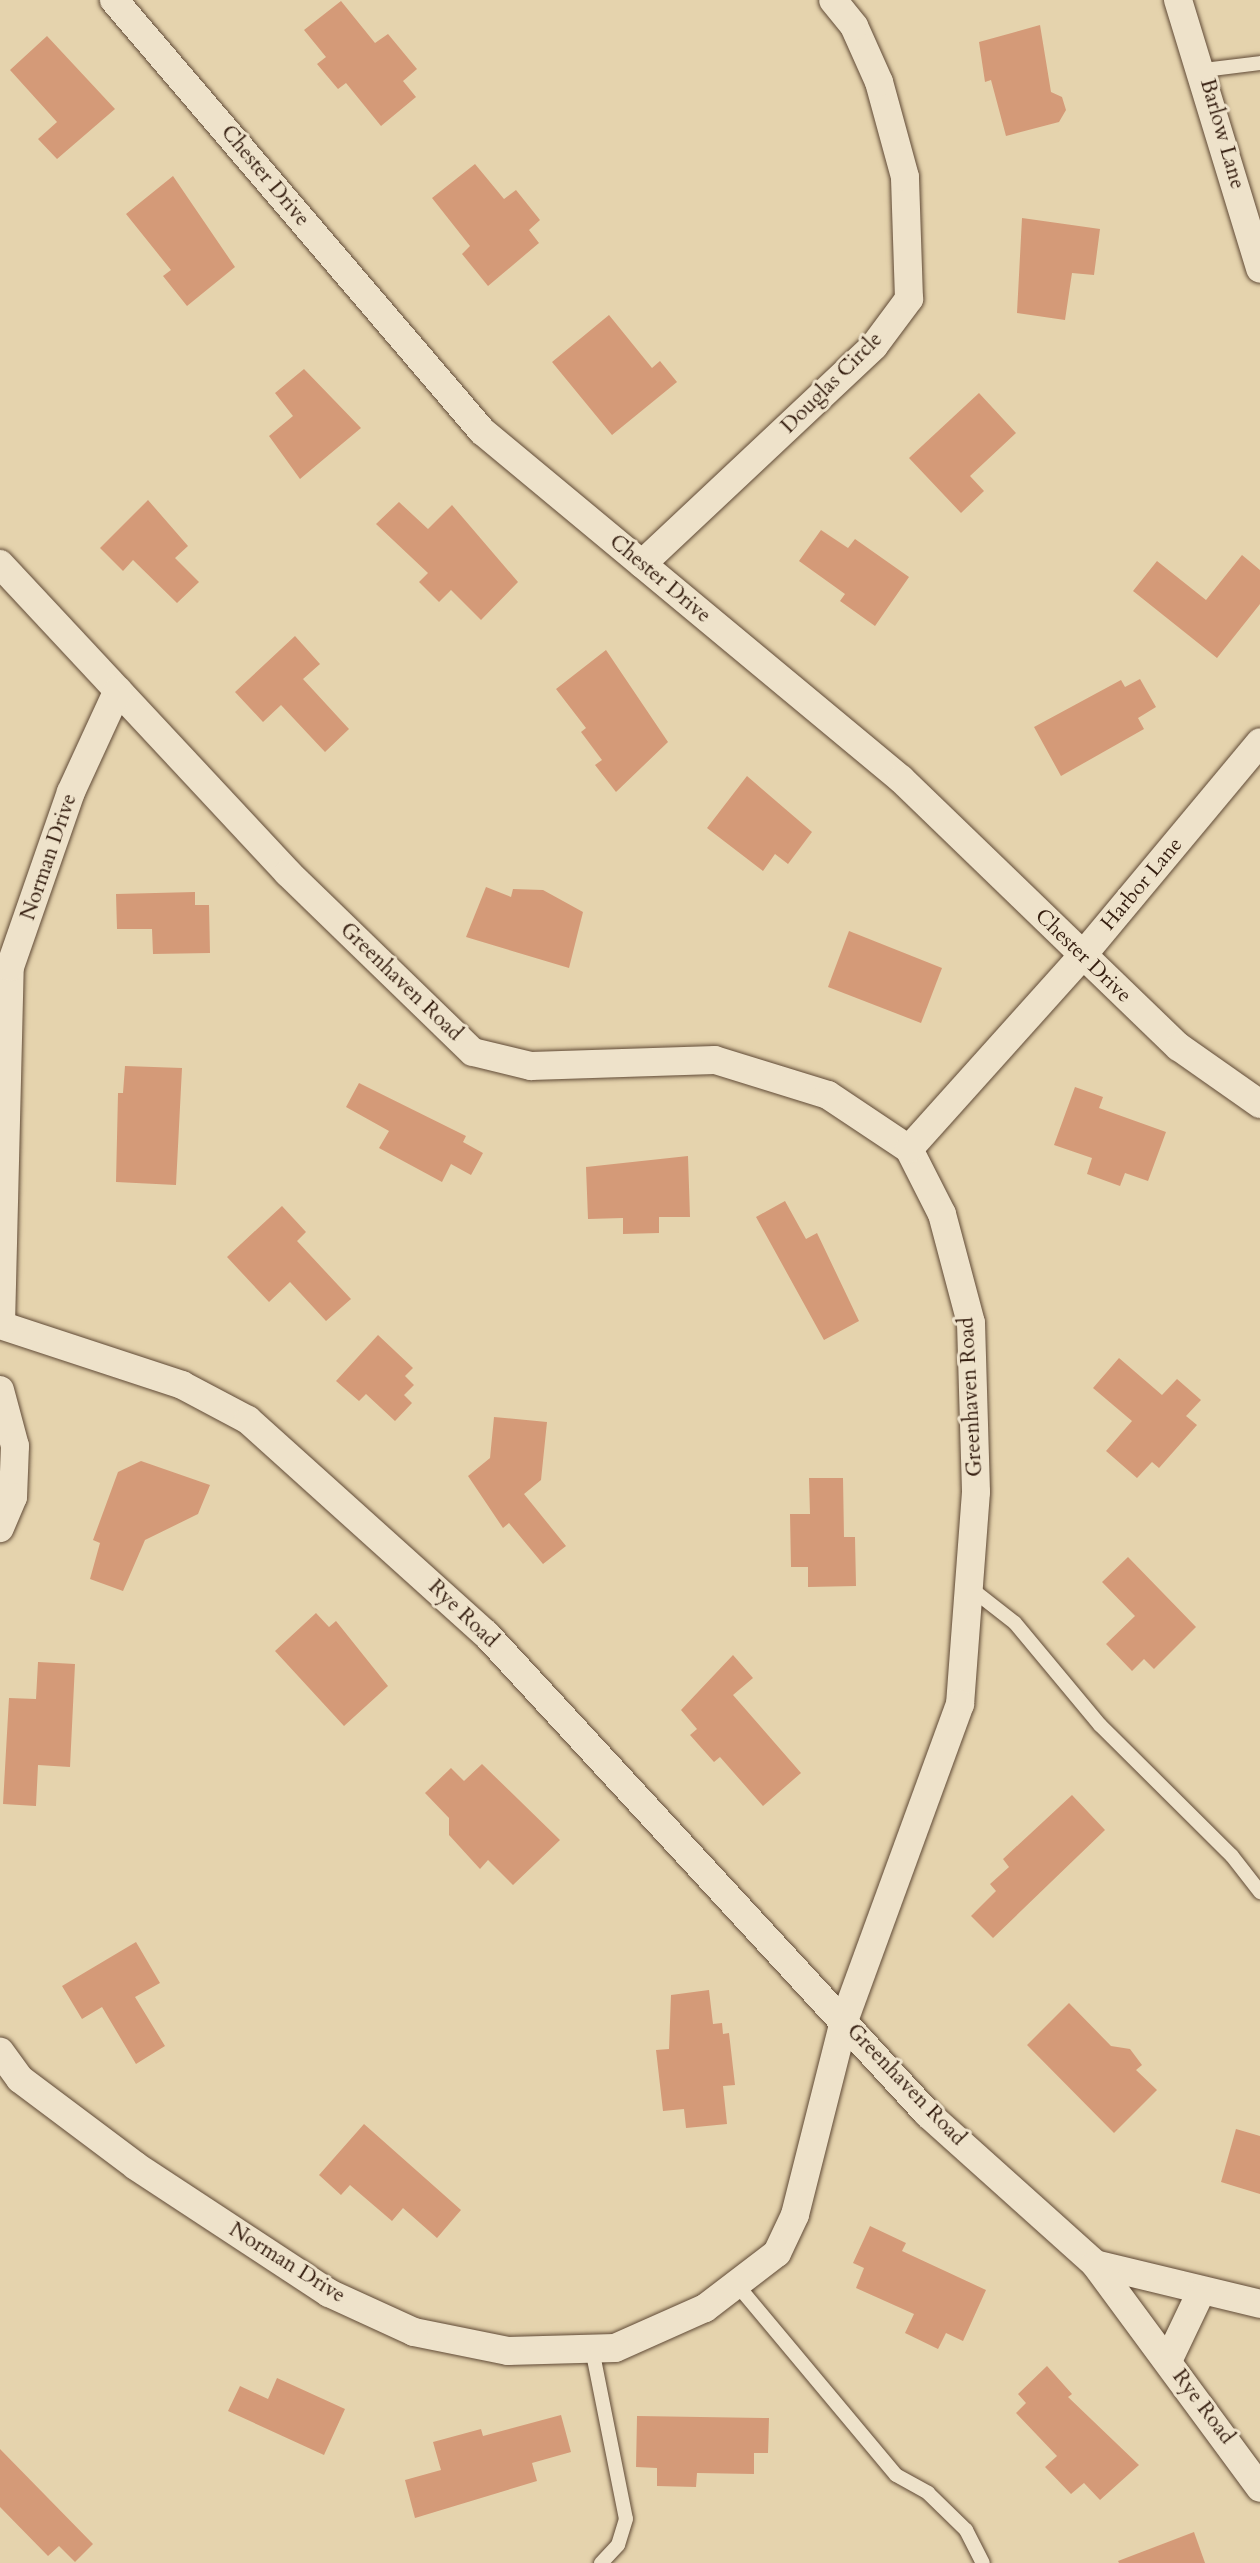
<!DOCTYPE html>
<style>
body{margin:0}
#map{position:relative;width:1260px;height:2563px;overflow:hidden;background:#e5d3ad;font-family:Cardo,serif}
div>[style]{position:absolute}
.building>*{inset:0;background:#d49a78}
.roads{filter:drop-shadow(0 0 2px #604a36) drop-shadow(0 0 2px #604a36)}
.service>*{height:14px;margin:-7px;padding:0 7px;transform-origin:7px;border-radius:7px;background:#eee2ca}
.minor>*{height:28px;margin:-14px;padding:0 14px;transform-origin:14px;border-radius:14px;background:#eee2ca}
span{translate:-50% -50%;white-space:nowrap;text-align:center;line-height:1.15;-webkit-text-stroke:6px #eee2ca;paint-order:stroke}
.street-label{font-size:21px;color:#341d0f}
</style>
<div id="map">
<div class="building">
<i style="clip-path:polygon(341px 1px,375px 43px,388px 34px,417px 69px,403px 81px,416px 97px,381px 126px,346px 83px,338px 89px,317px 64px,326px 57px,304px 30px)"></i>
<i style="clip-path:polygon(1040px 25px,1051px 92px,1062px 97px,1066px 110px,1059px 122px,1006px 136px,991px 80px,985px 82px,979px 42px)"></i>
<i style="clip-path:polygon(47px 36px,115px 109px,57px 159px,38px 139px,57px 122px,10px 70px)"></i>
<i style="clip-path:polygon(475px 164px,504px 199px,516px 190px,540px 220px,529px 230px,539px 243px,488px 286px,462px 254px,470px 246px,432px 198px)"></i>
<i style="clip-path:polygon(173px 176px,235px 267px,187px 306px,163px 276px,171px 270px,126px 214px)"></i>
<i style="clip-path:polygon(1022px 218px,1100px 229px,1094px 275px,1072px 273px,1065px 320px,1017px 313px)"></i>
<i style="clip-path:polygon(609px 315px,652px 368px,660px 361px,677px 382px,612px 435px,552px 362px)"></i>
<i style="clip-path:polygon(304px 369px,361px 428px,300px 479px,269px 436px,293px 416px,275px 393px)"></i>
<i style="clip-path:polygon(979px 393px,1016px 433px,970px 476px,984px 491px,961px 513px,909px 458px)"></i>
<i style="clip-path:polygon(148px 500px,188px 546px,175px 558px,199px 582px,177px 603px,133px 560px,123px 571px,100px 548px)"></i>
<i style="clip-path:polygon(399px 502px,428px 529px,452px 505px,518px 582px,481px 620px,451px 590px,439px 602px,419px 582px,428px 573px,376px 524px)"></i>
<i style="clip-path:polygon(821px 530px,848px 548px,855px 539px,909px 577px,875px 626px,840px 601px,845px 594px,799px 561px)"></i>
<i style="clip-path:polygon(1242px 555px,1260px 570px,1260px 604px,1217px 658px,1133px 591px,1157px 561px,1206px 600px)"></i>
<i style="clip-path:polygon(295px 636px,320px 664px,303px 679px,349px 729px,325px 752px,281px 705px,263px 722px,235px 692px)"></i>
<i style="clip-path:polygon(606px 650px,668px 742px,616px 792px,595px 765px,602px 760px,581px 732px,586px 728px,556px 689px)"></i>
<i style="clip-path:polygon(1140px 679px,1156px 707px,1138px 718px,1144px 729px,1061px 776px,1034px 727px,1121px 680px,1125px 687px)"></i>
<i style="clip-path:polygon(747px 776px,812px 832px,788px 864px,775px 854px,763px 871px,707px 828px)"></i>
<i style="clip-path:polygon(486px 887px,511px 897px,513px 889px,543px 890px,583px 912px,569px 968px,466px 937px)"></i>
<i style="clip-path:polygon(195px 892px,195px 905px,209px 905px,210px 953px,153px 954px,152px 929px,117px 929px,116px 894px)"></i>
<i style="clip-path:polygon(849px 931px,942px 968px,921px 1023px,828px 987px)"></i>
<i style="clip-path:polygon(125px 1066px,182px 1068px,176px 1185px,116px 1182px,118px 1093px,123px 1093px)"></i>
<i style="clip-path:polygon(359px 1083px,466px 1136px,463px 1142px,483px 1153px,471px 1175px,451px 1164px,442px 1182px,379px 1148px,389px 1131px,346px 1107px)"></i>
<i style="clip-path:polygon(1075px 1087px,1103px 1097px,1099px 1108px,1166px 1132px,1148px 1181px,1125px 1173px,1120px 1186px,1087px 1174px,1092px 1158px,1054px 1145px)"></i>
<i style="clip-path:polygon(688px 1156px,690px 1217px,659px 1217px,659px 1233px,623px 1234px,623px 1218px,588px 1219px,586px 1167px)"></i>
<i style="clip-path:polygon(785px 1201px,806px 1239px,817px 1233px,859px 1321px,824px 1340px,756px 1217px)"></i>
<i style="clip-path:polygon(282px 1206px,306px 1232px,297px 1241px,351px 1299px,326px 1321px,290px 1282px,269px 1302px,227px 1257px)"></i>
<i style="clip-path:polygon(378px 1335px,413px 1368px,405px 1376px,414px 1385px,404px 1395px,412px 1403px,395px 1421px,366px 1394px,359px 1401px,336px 1381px)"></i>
<i style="clip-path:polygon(1119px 1358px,1162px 1395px,1177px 1379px,1201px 1400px,1186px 1416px,1197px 1425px,1159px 1468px,1152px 1462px,1137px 1478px,1106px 1451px,1132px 1421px,1093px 1388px)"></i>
<i style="clip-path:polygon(494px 1417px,547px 1422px,541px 1480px,524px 1494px,566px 1546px,543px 1564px,509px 1523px,503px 1528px,468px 1476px,490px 1458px)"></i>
<i style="clip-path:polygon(141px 1461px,210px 1485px,198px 1514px,145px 1540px,123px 1591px,90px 1579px,100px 1543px,93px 1540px,118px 1472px)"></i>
<i style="clip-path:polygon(809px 1478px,843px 1478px,844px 1537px,855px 1537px,856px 1586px,808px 1587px,808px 1567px,791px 1567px,790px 1514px,810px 1514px)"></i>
<i style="clip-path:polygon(1128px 1557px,1196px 1627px,1154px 1669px,1144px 1659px,1132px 1671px,1106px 1644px,1135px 1616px,1102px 1582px)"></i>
<i style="clip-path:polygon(316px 1613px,329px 1627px,336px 1621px,388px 1686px,344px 1726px,275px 1651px)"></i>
<i style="clip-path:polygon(733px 1655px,753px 1678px,733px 1695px,801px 1773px,763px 1806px,720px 1757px,714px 1762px,690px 1735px,697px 1729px,681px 1710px)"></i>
<i style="clip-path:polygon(38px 1662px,75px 1664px,70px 1767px,38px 1765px,36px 1806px,3px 1804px,9px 1698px,36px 1699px)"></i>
<i style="clip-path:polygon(482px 1764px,560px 1840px,513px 1885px,488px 1860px,480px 1869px,449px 1835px,449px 1818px,425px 1793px,451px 1768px,464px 1781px)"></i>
<i style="clip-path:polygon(1072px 1795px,1105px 1830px,993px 1938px,971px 1916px,996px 1891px,990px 1884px,1009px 1867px,1003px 1859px)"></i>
<i style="clip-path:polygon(136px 1942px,160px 1983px,135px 1997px,165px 2046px,136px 2064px,102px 2007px,82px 2019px,62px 1986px)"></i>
<i style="clip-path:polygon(709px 1990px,713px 2024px,722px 2023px,723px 2034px,729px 2033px,735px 2085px,723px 2086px,727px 2124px,686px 2128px,684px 2109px,663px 2111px,656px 2050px,669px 2049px,671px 1995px)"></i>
<i style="clip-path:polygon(1069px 2003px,1111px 2046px,1130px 2049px,1142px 2065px,1136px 2070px,1157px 2090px,1114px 2133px,1027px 2045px)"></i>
<i style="clip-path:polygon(364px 2124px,461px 2210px,437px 2238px,403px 2208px,392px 2221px,350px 2185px,341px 2195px,319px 2175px)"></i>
<i style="clip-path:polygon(1236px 2129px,1260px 2136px,1260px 2194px,1221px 2182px)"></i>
<i style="clip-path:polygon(870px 2226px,906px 2243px,902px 2251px,986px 2290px,963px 2341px,946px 2333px,938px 2349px,905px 2333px,914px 2314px,856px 2288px,864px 2268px,853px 2263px)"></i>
<i style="clip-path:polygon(1047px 2366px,1072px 2394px,1068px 2397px,1139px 2465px,1100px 2500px,1084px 2483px,1071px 2494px,1045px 2467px,1057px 2456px,1016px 2413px,1026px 2403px,1018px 2394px)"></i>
<i style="clip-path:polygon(277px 2378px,345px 2409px,324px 2455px,228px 2411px,240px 2386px,268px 2399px)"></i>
<i style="clip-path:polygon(561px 2415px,571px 2452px,532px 2463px,537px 2481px,415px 2518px,405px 2480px,441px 2470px,433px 2442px,481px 2429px,483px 2436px)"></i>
<i style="clip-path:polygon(637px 2416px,769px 2418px,768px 2453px,754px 2453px,754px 2474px,697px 2473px,696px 2487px,657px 2486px,657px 2468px,636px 2467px)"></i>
<i style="clip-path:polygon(0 2449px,93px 2544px,75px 2562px,59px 2546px,48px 2556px,0 2507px)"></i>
<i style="clip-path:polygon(1194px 2532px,1205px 2563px,1119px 2563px,1118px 2561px)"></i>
</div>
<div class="roads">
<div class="service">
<i style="left:1204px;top:70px;width:56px;rotate:-7.1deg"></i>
<i style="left:969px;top:1587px;width:58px;rotate:38deg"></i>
<i style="left:1015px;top:1623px;width:133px;rotate:50.2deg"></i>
<i style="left:1100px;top:1725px;width:186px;rotate:44.8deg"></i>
<i style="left:1232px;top:1856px;width:46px;rotate:52.1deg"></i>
<i style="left:738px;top:2286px;width:246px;rotate:50.1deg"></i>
<i style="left:896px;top:2475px;width:37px;rotate:29deg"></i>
<i style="left:928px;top:2493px;width:53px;rotate:44.2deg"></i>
<i style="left:966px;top:2530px;width:37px;rotate:63deg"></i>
<i style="left:592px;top:2349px;width:173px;rotate:78.7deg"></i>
<i style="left:626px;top:2519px;width:27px;rotate:107deg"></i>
<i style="left:618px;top:2545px;width:25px;rotate:133deg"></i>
</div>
<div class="minor">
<i style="left:114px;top:0;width:567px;rotate:49.51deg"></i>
<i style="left:482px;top:431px;width:545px;rotate:39.71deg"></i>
<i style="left:901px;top:779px;width:386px;rotate:44deg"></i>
<i style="left:1179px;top:1047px;width:99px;rotate:35.1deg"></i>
<i style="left:1178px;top:0;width:281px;rotate:73deg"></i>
<i style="left:0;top:564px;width:422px;rotate:47deg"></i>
<i style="left:288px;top:873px;width:257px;rotate:44.1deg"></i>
<i style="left:473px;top:1052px;width:60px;rotate:13.6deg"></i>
<i style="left:531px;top:1066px;width:184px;rotate:-1.9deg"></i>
<i style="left:715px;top:1060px;width:118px;rotate:17.2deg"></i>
<i style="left:828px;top:1095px;width:97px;rotate:33.7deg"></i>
<i style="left:909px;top:1149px;width:73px;rotate:63.1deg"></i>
<i style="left:942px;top:1214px;width:113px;rotate:75.1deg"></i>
<i style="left:971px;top:1323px;width:169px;rotate:88.3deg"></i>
<i style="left:976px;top:1492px;width:213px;rotate:94.3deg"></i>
<i style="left:960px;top:1704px;width:338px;rotate:110.1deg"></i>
<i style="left:844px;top:2021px;width:200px;rotate:104.2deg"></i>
<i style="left:795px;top:2215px;width:42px;rotate:115.3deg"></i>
<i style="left:777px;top:2253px;width:91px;rotate:142.6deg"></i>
<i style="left:705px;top:2308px;width:98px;rotate:156deg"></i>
<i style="left:615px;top:2348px;width:107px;rotate:178.4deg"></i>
<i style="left:508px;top:2351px;width:96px;rotate:-168.6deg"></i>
<i style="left:414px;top:2332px;width:94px;rotate:-155.4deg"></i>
<i style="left:329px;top:2293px;width:231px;rotate:-146.7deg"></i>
<i style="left:136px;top:2166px;width:145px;rotate:-143.1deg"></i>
<i style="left:20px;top:2079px;width:34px;rotate:-126deg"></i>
<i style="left:642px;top:564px;width:318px;rotate:-43.2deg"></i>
<i style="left:874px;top:346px;width:59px;rotate:-53.3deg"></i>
<i style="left:909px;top:299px;width:122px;rotate:-91.9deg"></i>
<i style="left:905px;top:177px;width:98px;rotate:-105.3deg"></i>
<i style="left:879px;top:82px;width:61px;rotate:-114.1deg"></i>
<i style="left:854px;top:26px;width:33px;rotate:-129deg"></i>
<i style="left:909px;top:1149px;width:259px;rotate:-48.1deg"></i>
<i style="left:1082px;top:956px;width:278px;rotate:-50.2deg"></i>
<i style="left:0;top:1325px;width:192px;rotate:18.2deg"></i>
<i style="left:182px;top:1385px;width:75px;rotate:27.9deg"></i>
<i style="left:248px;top:1420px;width:320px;rotate:42deg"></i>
<i style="left:486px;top:1634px;width:653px;rotate:47.36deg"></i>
<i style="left:928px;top:2114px;width:224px;rotate:41.9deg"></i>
<i style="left:1095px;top:2264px;width:170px;rotate:13.6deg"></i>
<i style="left:1px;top:1325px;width:358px;rotate:-88.6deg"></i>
<i style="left:10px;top:967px;width:185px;rotate:-70.8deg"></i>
<i style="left:71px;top:792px;width:112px;rotate:-65.3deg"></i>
<i style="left:0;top:1390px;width:58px;rotate:75deg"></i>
<i style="left:15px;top:1446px;width:51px;rotate:92.2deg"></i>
<i style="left:13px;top:1497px;width:34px;rotate:113deg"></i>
<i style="left:1095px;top:2264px;width:278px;rotate:53.6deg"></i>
<i style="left:1168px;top:2361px;width:74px;rotate:-64.5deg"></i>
</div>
</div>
<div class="street-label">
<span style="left:1222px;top:134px;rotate:74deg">Barlow Lane</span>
<span style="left:265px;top:176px;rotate:50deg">Chester Drive</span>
<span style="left:832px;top:383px;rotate:-45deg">Douglas Circle</span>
<span style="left:660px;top:579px;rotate:40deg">Chester Drive</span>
<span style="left:49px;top:857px;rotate:-71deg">Norman Drive</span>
<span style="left:1142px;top:884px;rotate:-50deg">Harbor Lane</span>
<span style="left:1083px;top:956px;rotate:44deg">Chester Drive</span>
<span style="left:401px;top:982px;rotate:44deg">Greenhaven Road</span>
<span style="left:971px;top:1397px;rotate:-93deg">Greenhaven Road</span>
<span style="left:463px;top:1614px;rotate:44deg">Rye Road</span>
<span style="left:906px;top:2085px;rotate:46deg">Greenhaven Road</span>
<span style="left:287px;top:2263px;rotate:32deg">Norman Drive</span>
<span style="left:1203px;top:2407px;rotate:53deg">Rye Road</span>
</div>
</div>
